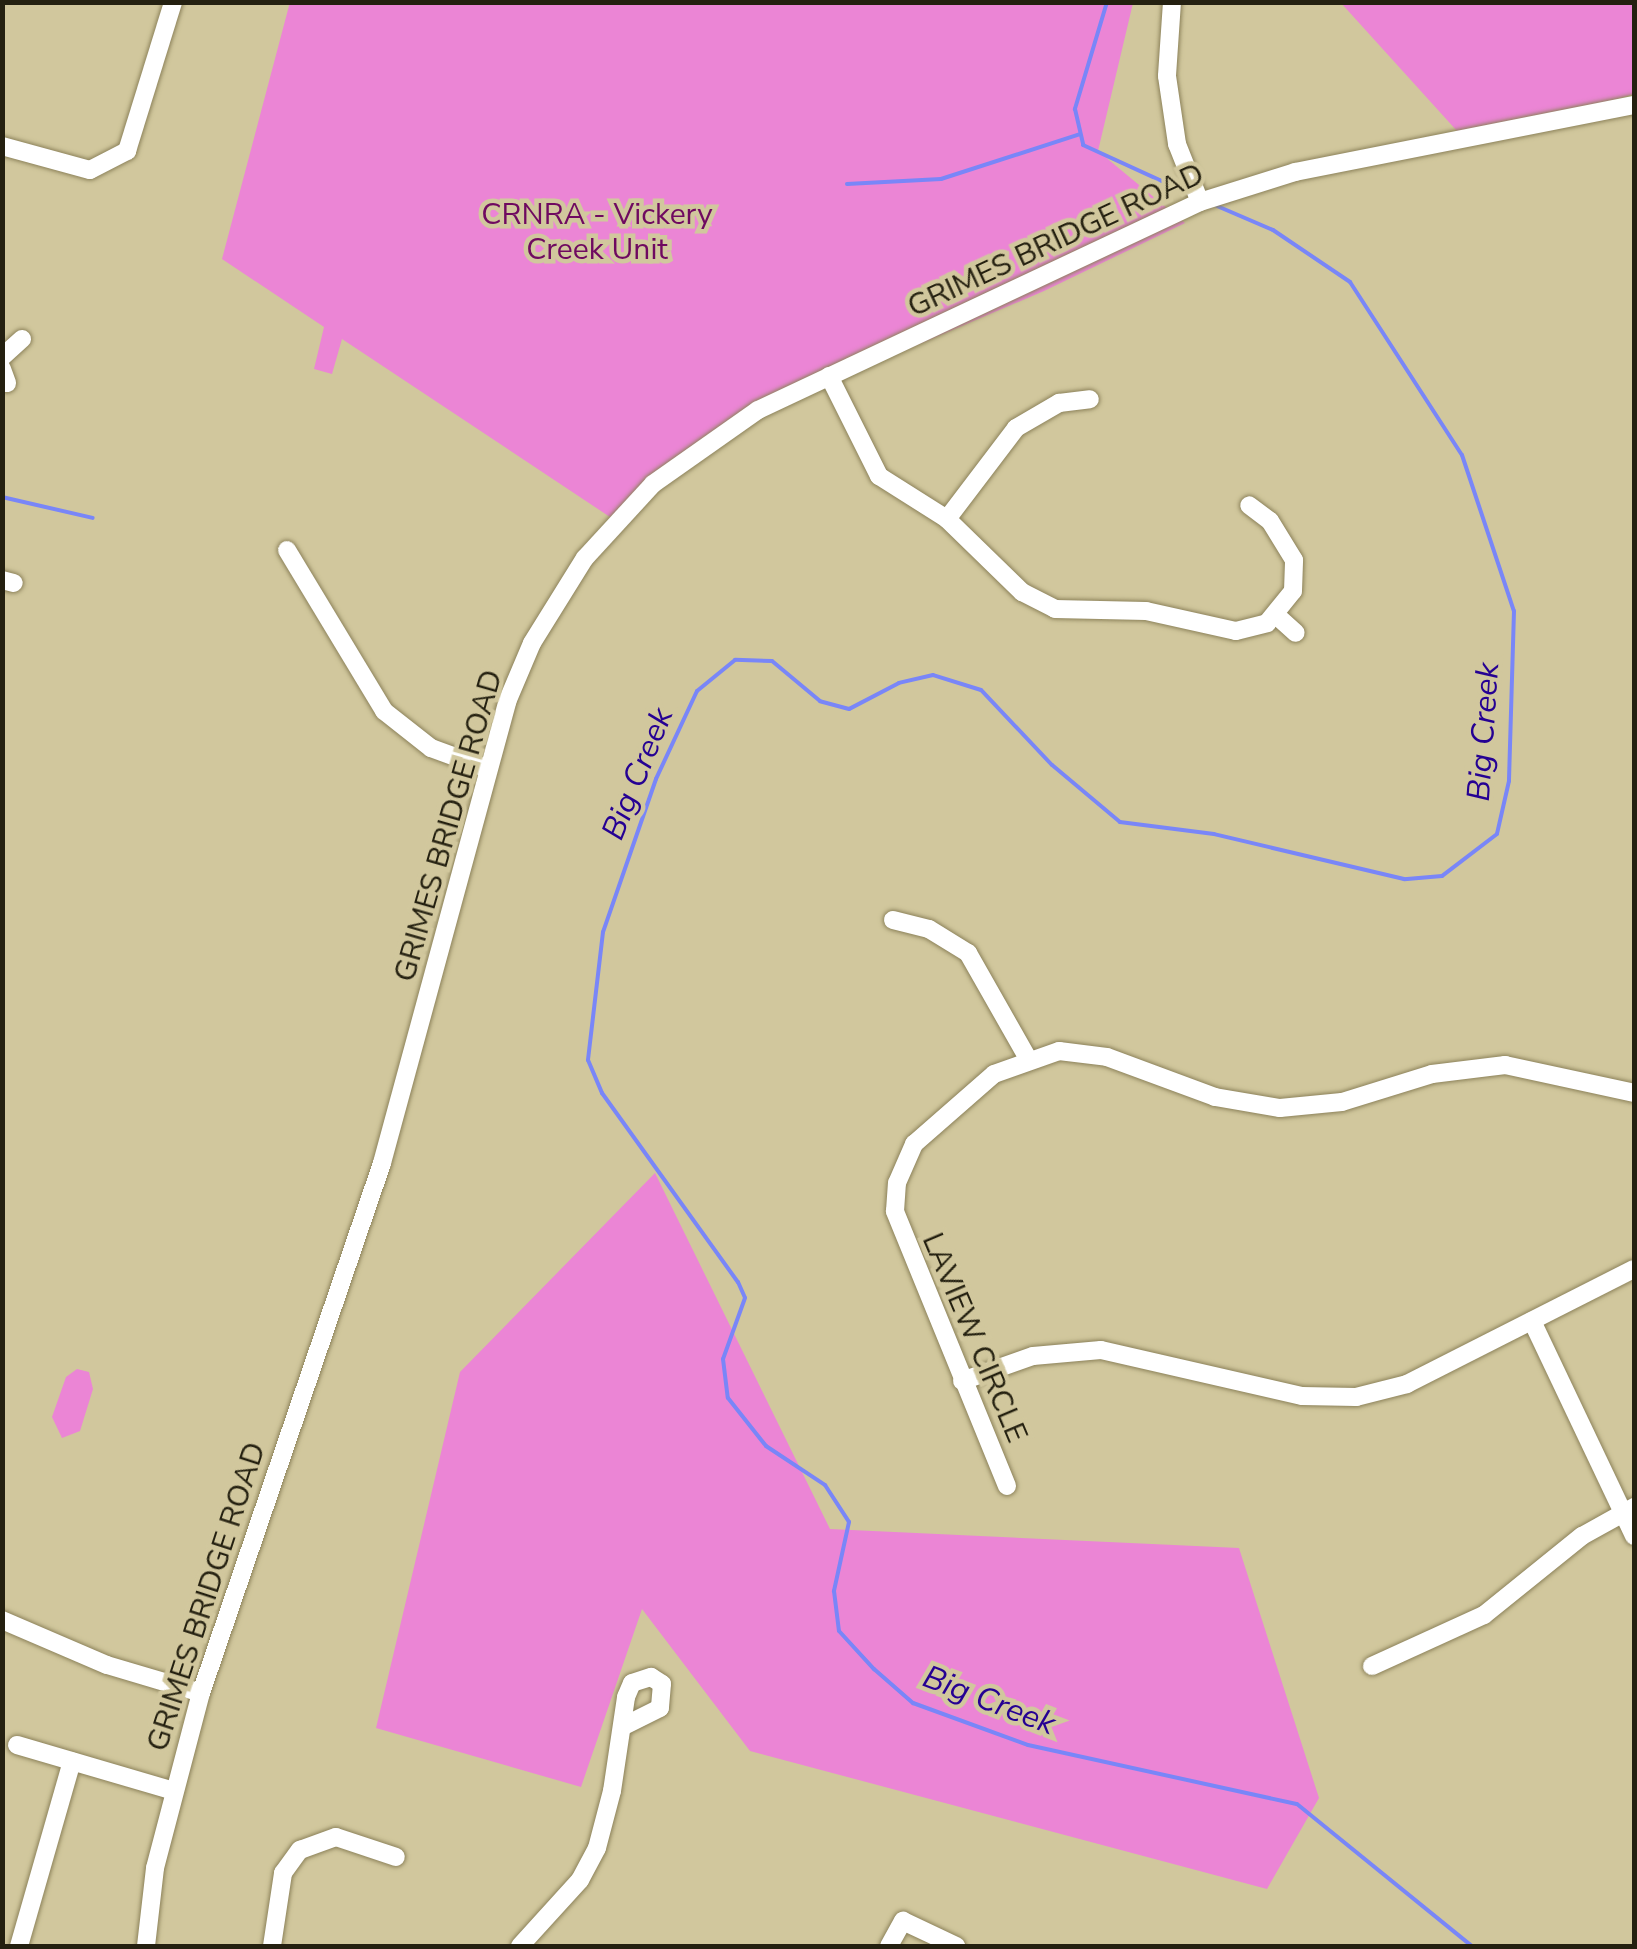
<!DOCTYPE html>
<style>
body{margin:0}
#map{position:relative;width:1637px;height:1949px;overflow:hidden;background:#d1c79d;font-family:"Nunito Sans",sans-serif}
div>[style]{position:absolute}
.green>*{inset:0;background:#eb85d5}
.stream>*{height:4px;margin:-2px;padding:0 2px;transform-origin:2px;border-radius:2px;background:#7986f8}
.roads{filter:drop-shadow(0 0 2px #8c825a) drop-shadow(0 0 2px #8c825a)}
.minor>*{height:18px;margin:-9px;padding:0 9px;transform-origin:9px;border-radius:9px;background:#fff}
span{translate:-50% -50%;white-space:nowrap;text-align:center;line-height:1.15;-webkit-text-stroke:9px #d1c79d;paint-order:stroke}
.park-label{font-size:30px;color:#6f0960}
.street-label{font-size:30px;color:#242010}
.water-label{font-size:32px;color:#250193;font-style:italic}
.frame{position:absolute;inset:0;border:5px solid #242010;pointer-events:none}
</style>
<div id="map">
<div class="green">
<i style="clip-path:polygon(290px 2px,1133px 3px,1098px 151px,1185px 223px,1044px 291px,705px 436px,610px 517px,342px 339px,332px 374px,314px 369px,324px 327px,222px 259px)"></i>
<i style="clip-path:polygon(1341px 3px,1634px 3px,1634px 94px,1467px 142px)"></i>
<i style="clip-path:polygon(655px 1173px,830px 1529px,1239px 1548px,1319px 1798px,1267px 1889px,750px 1751px,642px 1609px,581px 1787px,376px 1728px,460px 1372px)"></i>
<i style="clip-path:polygon(77px 1369px,89px 1372px,93px 1389px,80px 1431px,62px 1438px,52px 1417px,66px 1377px)"></i>
</div>
<div class="stream">
<i style="left:1107px;top:2px;width:112px;rotate:106.7deg"></i>
<i style="left:1075px;top:109px;width:37px;rotate:77deg"></i>
<i style="left:1083px;top:145px;width:118px;rotate:24.6deg"></i>
<i style="left:847px;top:184px;width:94px;rotate:-3deg"></i>
<i style="left:941px;top:179px;width:146px;rotate:-17.9deg"></i>
<i style="left:1217px;top:206px;width:61px;rotate:23.2deg"></i>
<i style="left:1273px;top:230px;width:93px;rotate:34deg"></i>
<i style="left:1350px;top:282px;width:206px;rotate:57.1deg"></i>
<i style="left:1462px;top:455px;width:164px;rotate:71.6deg"></i>
<i style="left:1514px;top:611px;width:170px;rotate:91.7deg"></i>
<i style="left:1509px;top:781px;width:54px;rotate:102.8deg"></i>
<i style="left:1497px;top:834px;width:69px;rotate:142.6deg"></i>
<i style="left:1442px;top:876px;width:38px;rotate:175deg"></i>
<i style="left:1404px;top:879px;width:195px;rotate:-166.7deg"></i>
<i style="left:1214px;top:834px;width:95px;rotate:-172.7deg"></i>
<i style="left:1120px;top:822px;width:89px;rotate:-140deg"></i>
<i style="left:1052px;top:765px;width:103px;rotate:-133.4deg"></i>
<i style="left:981px;top:690px;width:50px;rotate:-162.6deg"></i>
<i style="left:933px;top:675px;width:35px;rotate:167deg"></i>
<i style="left:899px;top:683px;width:56px;rotate:152.5deg"></i>
<i style="left:849px;top:709px;width:30px;rotate:-165deg"></i>
<i style="left:820px;top:701px;width:62px;rotate:-140.2deg"></i>
<i style="left:772px;top:661px;width:37px;rotate:-178deg"></i>
<i style="left:735px;top:660px;width:49px;rotate:140.8deg"></i>
<i style="left:697px;top:691px;width:97px;rotate:115deg"></i>
<i style="left:656px;top:779px;width:162px;rotate:109.1deg"></i>
<i style="left:603px;top:932px;width:129px;rotate:96.7deg"></i>
<i style="left:588px;top:1060px;width:36px;rotate:67deg"></i>
<i style="left:602px;top:1093px;width:233px;rotate:54.3deg"></i>
<i style="left:738px;top:1282px;width:17px;rotate:66deg"></i>
<i style="left:745px;top:1298px;width:65px;rotate:109.8deg"></i>
<i style="left:723px;top:1359px;width:39px;rotate:83deg"></i>
<i style="left:728px;top:1398px;width:61px;rotate:51.6deg"></i>
<i style="left:766px;top:1446px;width:71px;rotate:33.5deg"></i>
<i style="left:825px;top:1485px;width:44px;rotate:57deg"></i>
<i style="left:849px;top:1522px;width:71px;rotate:102.3deg"></i>
<i style="left:834px;top:1591px;width:40px;rotate:82.9deg"></i>
<i style="left:839px;top:1631px;width:52px;rotate:47.4deg"></i>
<i style="left:874px;top:1669px;width:52px;rotate:41.1deg"></i>
<i style="left:913px;top:1703px;width:122px;rotate:20.1deg"></i>
<i style="left:1028px;top:1745px;width:275px;rotate:12.4deg"></i>
<i style="left:1297px;top:1804px;width:225px;rotate:39.1deg"></i>
<i style="left:2px;top:497px;width:93px;rotate:13deg"></i>
</div>
<div class="roads">
<div class="minor">
<i style="left:1172px;top:2px;width:74px;rotate:93.9deg"></i>
<i style="left:1167px;top:76px;width:69px;rotate:81.6deg"></i>
<i style="left:1177px;top:144px;width:62px;rotate:68.4deg"></i>
<i style="left:2px;top:146px;width:91px;rotate:15.3deg"></i>
<i style="left:90px;top:170px;width:42px;rotate:-27.2deg"></i>
<i style="left:127px;top:151px;width:156px;rotate:-72.8deg"></i>
<i style="left:2px;top:357px;width:27px;rotate:-42deg"></i>
<i style="left:2px;top:369px;width:15px;rotate:70deg"></i>
<i style="left:829px;top:376px;width:112px;rotate:63.4deg"></i>
<i style="left:879px;top:476px;width:80px;rotate:32.3deg"></i>
<i style="left:947px;top:519px;width:105px;rotate:44.2deg"></i>
<i style="left:1022px;top:592px;width:37px;rotate:27deg"></i>
<i style="left:1055px;top:609px;width:91px;rotate:1.3deg"></i>
<i style="left:1146px;top:611px;width:92px;rotate:12.5deg"></i>
<i style="left:1236px;top:631px;width:32px;rotate:-14deg"></i>
<i style="left:1267px;top:623px;width:41px;rotate:-50.9deg"></i>
<i style="left:1293px;top:591px;width:31px;rotate:-88deg"></i>
<i style="left:1294px;top:560px;width:46px;rotate:-121.6deg"></i>
<i style="left:1270px;top:521px;width:26px;rotate:-143deg"></i>
<i style="left:947px;top:519px;width:114px;rotate:-52.8deg"></i>
<i style="left:1016px;top:428px;width:50px;rotate:-30.2deg"></i>
<i style="left:1059px;top:403px;width:31px;rotate:-7deg"></i>
<i style="left:287px;top:550px;width:188px;rotate:58.9deg"></i>
<i style="left:384px;top:711px;width:60px;rotate:38.2deg"></i>
<i style="left:431px;top:748px;width:61px;rotate:20.2deg"></i>
<i style="left:2px;top:580px;width:12px;rotate:14deg"></i>
<i style="left:1277px;top:616px;width:25px;rotate:42deg"></i>
<i style="left:893px;top:920px;width:37px;rotate:14deg"></i>
<i style="left:929px;top:929px;width:46px;rotate:31.6deg"></i>
<i style="left:968px;top:953px;width:120px;rotate:60.4deg"></i>
<i style="left:1532px;top:1321px;width:238px;rotate:64.6deg"></i>
<i style="left:962px;top:1381px;width:75px;rotate:-19.4deg"></i>
<i style="left:1033px;top:1356px;width:68px;rotate:-5deg"></i>
<i style="left:1101px;top:1350px;width:206px;rotate:12.9deg"></i>
<i style="left:1302px;top:1396px;width:54px;rotate:1.1deg"></i>
<i style="left:1356px;top:1397px;width:53px;rotate:-14.3deg"></i>
<i style="left:1407px;top:1384px;width:254px;rotate:-26.9deg"></i>
<i style="left:1007px;top:1486px;width:297px;rotate:-112.2deg"></i>
<i style="left:895px;top:1211px;width:28px;rotate:-86deg"></i>
<i style="left:897px;top:1183px;width:43px;rotate:-66.4deg"></i>
<i style="left:914px;top:1144px;width:106px;rotate:-41.2deg"></i>
<i style="left:994px;top:1074px;width:69px;rotate:-19.5deg"></i>
<i style="left:1059px;top:1051px;width:48px;rotate:7.1deg"></i>
<i style="left:1107px;top:1057px;width:115px;rotate:20.3deg"></i>
<i style="left:1215px;top:1097px;width:66px;rotate:9.6deg"></i>
<i style="left:1280px;top:1108px;width:62px;rotate:-5.5deg"></i>
<i style="left:1342px;top:1102px;width:94px;rotate:-17.3deg"></i>
<i style="left:1432px;top:1074px;width:74px;rotate:-7deg"></i>
<i style="left:1505px;top:1065px;width:132px;rotate:12.2deg"></i>
<i style="left:2px;top:1620px;width:114px;rotate:23.2deg"></i>
<i style="left:107px;top:1665px;width:98px;rotate:16.6deg"></i>
<i style="left:1372px;top:1666px;width:123px;rotate:-24.5deg"></i>
<i style="left:1484px;top:1615px;width:126px;rotate:-38.9deg"></i>
<i style="left:1582px;top:1536px;width:60px;rotate:-29.1deg"></i>
<i style="left:17px;top:1745px;width:164px;rotate:16.3deg"></i>
<i style="left:19px;top:1946px;width:192px;rotate:-74deg"></i>
<i style="left:146px;top:1946px;width:79px;rotate:-83.4deg"></i>
<i style="left:155px;top:1868px;width:181px;rotate:-75.3deg"></i>
<i style="left:201px;top:1693px;width:560px;rotate:-71.14deg"></i>
<i style="left:382px;top:1163px;width:478px;rotate:-74.8deg"></i>
<i style="left:507px;top:702px;width:64px;rotate:-67deg"></i>
<i style="left:532px;top:643px;width:100px;rotate:-58.1deg"></i>
<i style="left:585px;top:558px;width:100px;rotate:-47.4deg"></i>
<i style="left:653px;top:484px;width:128px;rotate:-35.2deg"></i>
<i style="left:758px;top:410px;width:488px;rotate:-25.2deg"></i>
<i style="left:1200px;top:202px;width:100px;rotate:-17.5deg"></i>
<i style="left:1295px;top:172px;width:346px;rotate:-11.2deg"></i>
<i style="left:272px;top:1946px;width:74px;rotate:-81.4deg"></i>
<i style="left:283px;top:1873px;width:29px;rotate:-54deg"></i>
<i style="left:300px;top:1850px;width:38px;rotate:-20deg"></i>
<i style="left:336px;top:1837px;width:63px;rotate:18.4deg"></i>
<i style="left:520px;top:1946px;width:89px;rotate:-47.7deg"></i>
<i style="left:580px;top:1880px;width:36px;rotate:-62deg"></i>
<i style="left:597px;top:1848px;width:59px;rotate:-75.3deg"></i>
<i style="left:612px;top:1791px;width:95px;rotate:-81.5deg"></i>
<i style="left:626px;top:1697px;width:15px;rotate:-67deg"></i>
<i style="left:632px;top:1683px;width:20px;rotate:-18deg"></i>
<i style="left:651px;top:1677px;width:13px;rotate:32deg"></i>
<i style="left:662px;top:1684px;width:24px;rotate:95deg"></i>
<i style="left:660px;top:1708px;width:42px;rotate:153.4deg"></i>
<i style="left:889px;top:1946px;width:29px;rotate:-61deg"></i>
<i style="left:903px;top:1921px;width:59px;rotate:25.3deg"></i>
</div>
</div>
<div class="park-label">
<span style="left:597px;top:232px">CRNRA - Vickery<br>Creek Unit</span>
</div>
<div class="street-label">
<span style="left:1056px;top:241px;rotate:-25deg">GRIMES BRIDGE ROAD</span>
<span style="left:449px;top:826px;rotate:-74deg">GRIMES BRIDGE ROAD</span>
<span style="left:974px;top:1338px;rotate:67deg">LAVIEW CIRCLE</span>
<span style="left:207px;top:1597px;rotate:-72deg">GRIMES BRIDGE ROAD</span>
</div>
<div class="water-label">
<span style="left:1484px;top:732px;rotate:-86deg">Big Creek</span>
<span style="left:638px;top:774px;rotate:-68deg">Big Creek</span>
<span style="left:989px;top:1701px;rotate:21deg">Big Creek</span>
</div>
<div class="frame"></div>
</div>
